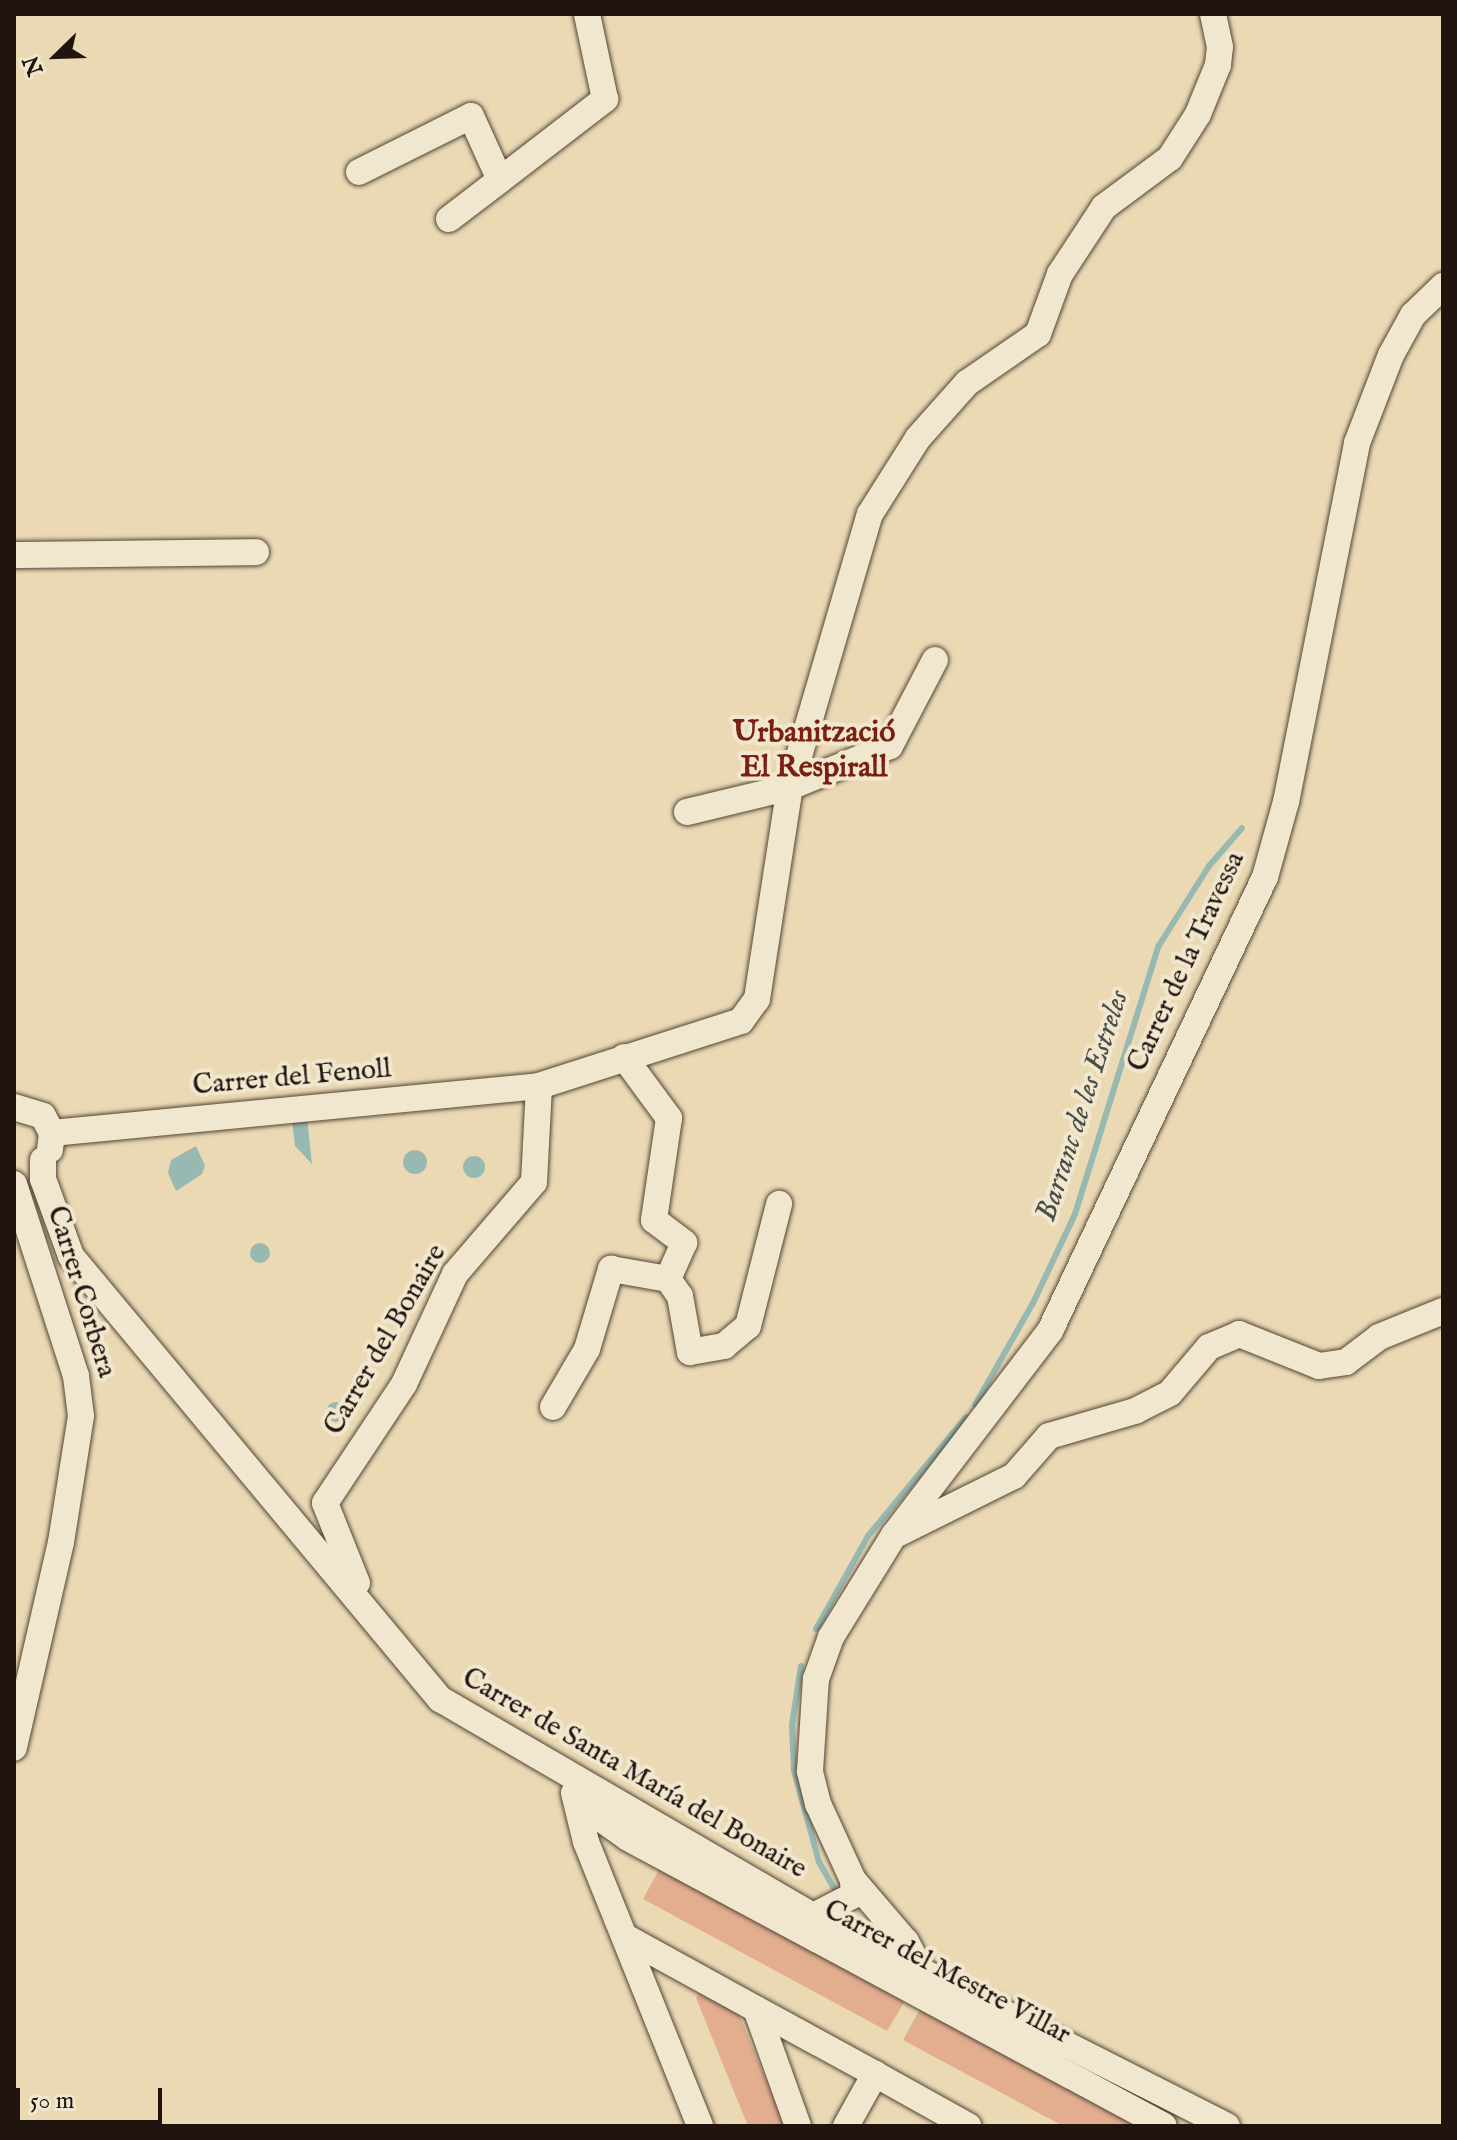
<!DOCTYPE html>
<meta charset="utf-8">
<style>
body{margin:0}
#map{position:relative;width:1457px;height:2140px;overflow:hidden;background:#ead9b3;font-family:"IM FELL English",serif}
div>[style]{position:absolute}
.water>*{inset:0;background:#98b9b2}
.round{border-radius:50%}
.stream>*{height:6px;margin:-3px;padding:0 3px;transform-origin:3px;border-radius:3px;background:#98b9b2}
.building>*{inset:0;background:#e2ae8f}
.roads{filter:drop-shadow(0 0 2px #524538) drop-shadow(0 0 2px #524538)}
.minor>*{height:26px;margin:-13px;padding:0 13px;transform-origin:13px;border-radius:13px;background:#f1e6ce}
span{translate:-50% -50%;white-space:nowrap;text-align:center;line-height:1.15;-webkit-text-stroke:8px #f1e6ce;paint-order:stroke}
.street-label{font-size:28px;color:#20140f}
.neighbourhood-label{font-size:30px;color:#7a1f14;font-weight:700}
.water-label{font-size:30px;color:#4a4e48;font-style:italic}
.frame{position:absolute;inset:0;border:16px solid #20140f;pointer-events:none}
.north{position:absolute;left:16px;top:16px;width:80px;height:80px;-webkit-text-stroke:6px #f1e6ce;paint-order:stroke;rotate:247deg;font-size:22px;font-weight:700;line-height:32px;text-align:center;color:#20140f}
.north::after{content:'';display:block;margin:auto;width:28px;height:36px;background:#20140f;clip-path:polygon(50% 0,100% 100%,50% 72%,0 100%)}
.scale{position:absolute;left:16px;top:2088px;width:146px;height:36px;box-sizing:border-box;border:4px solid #20140f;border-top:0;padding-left:10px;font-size:24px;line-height:28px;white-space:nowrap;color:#20140f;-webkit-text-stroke:6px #f1e6ce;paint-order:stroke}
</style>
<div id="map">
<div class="water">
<i style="clip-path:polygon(307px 1118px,312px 1164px,295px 1146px,292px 1119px)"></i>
<i style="clip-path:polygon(196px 1146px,205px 1166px,202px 1174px,176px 1191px,168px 1173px,171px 1160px)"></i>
<i class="round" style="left:403px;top:1150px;width:24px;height:24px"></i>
<i class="round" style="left:463px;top:1156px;width:22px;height:22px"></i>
<i class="round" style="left:250px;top:1243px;width:20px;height:20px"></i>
<i class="round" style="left:326px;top:1402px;width:20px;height:20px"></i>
</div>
<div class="stream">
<i style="left:975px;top:1405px;width:117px;rotate:-60.4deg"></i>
<i style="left:1033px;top:1303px;width:98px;rotate:-64.7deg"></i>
<i style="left:1075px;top:1214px;width:280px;rotate:-72.7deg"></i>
<i style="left:1158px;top:947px;width:96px;rotate:-57.8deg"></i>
<i style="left:1209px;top:866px;width:50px;rotate:-49deg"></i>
<i style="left:816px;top:1629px;width:107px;rotate:-60.8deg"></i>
<i style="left:868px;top:1536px;width:154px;rotate:-50.5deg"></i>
<i style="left:801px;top:1666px;width:60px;rotate:98.7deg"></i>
<i style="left:792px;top:1725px;width:45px;rotate:87.5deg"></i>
<i style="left:794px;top:1770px;width:95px;rotate:74.8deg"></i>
<i style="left:819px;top:1862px;width:40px;rotate:60.3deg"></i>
</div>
<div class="building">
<i style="clip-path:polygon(660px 1868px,905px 2001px,887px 2031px,643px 1899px)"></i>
<i style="clip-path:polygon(704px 1987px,735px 2005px,785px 2126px,748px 2126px,696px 1998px)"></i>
<i style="clip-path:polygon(920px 2009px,1136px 2126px,1063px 2126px,903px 2040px)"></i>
</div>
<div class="roads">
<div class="minor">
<i style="left:359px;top:172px;width:125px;rotate:-26.6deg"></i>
<i style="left:471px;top:116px;width:70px;rotate:65.6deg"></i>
<i style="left:500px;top:180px;width:133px;rotate:-37.6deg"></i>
<i style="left:605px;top:99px;width:87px;rotate:-102deg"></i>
<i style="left:449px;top:219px;width:64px;rotate:-37.4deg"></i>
<i style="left:14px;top:555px;width:242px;rotate:-0.7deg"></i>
<i style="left:687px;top:812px;width:106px;rotate:-13.6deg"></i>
<i style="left:790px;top:787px;width:108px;rotate:-22.3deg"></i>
<i style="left:890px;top:746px;width:97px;rotate:-62.4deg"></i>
<i style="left:624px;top:1057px;width:76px;rotate:53.6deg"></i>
<i style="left:669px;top:1118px;width:103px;rotate:98.4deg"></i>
<i style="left:654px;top:1220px;width:38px;rotate:37deg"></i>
<i style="left:684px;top:1243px;width:39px;rotate:114deg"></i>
<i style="left:668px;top:1279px;width:21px;rotate:55deg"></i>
<i style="left:680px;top:1296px;width:57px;rotate:79.9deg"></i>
<i style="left:690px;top:1352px;width:35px;rotate:-10deg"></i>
<i style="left:724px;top:1346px;width:31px;rotate:-40deg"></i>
<i style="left:748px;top:1326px;width:126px;rotate:-75.7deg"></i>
<i style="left:14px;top:1107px;width:30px;rotate:17deg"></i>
<i style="left:43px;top:1116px;width:19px;rotate:62deg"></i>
<i style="left:52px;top:1133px;width:17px;rotate:97deg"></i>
<i style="left:52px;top:1133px;width:489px;rotate:-5.5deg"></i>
<i style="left:539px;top:1086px;width:212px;rotate:-17.8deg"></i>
<i style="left:741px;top:1021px;width:27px;rotate:-54deg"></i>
<i style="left:757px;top:999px;width:215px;rotate:-81.2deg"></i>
<i style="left:790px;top:787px;width:284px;rotate:-73.7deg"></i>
<i style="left:870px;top:514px;width:90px;rotate:-57.7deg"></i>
<i style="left:918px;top:438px;width:74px;rotate:-48.3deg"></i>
<i style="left:967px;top:383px;width:86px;rotate:-34.6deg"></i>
<i style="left:1038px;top:334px;width:64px;rotate:-69.9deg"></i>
<i style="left:1060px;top:274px;width:80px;rotate:-56.7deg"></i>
<i style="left:1104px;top:207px;width:82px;rotate:-36.6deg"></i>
<i style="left:1170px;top:158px;width:52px;rotate:-57.5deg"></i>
<i style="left:1198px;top:114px;width:53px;rotate:-67.8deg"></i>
<i style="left:1218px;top:65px;width:18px;rotate:-84deg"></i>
<i style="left:1220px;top:47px;width:34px;rotate:-102deg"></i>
<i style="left:43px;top:1160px;width:19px;rotate:90deg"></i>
<i style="left:43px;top:1179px;width:82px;rotate:70deg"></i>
<i style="left:71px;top:1256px;width:577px;rotate:50.21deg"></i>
<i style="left:440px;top:1699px;width:432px;rotate:30.2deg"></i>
<i style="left:813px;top:1916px;width:464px;rotate:26.9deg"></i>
<i style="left:14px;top:1184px;width:202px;rotate:72.1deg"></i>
<i style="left:76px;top:1376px;width:40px;rotate:82.9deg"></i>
<i style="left:81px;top:1416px;width:128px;rotate:99deg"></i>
<i style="left:61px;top:1542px;width:211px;rotate:102.9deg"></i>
<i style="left:553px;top:1407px;width:67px;rotate:-59.6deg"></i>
<i style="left:587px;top:1349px;width:84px;rotate:-73.3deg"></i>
<i style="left:611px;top:1269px;width:58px;rotate:10deg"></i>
<i style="left:895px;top:1535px;width:133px;rotate:-26.4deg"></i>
<i style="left:1014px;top:1476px;width:53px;rotate:-48.8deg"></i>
<i style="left:1049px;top:1436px;width:90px;rotate:-16.2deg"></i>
<i style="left:1135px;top:1411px;width:39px;rotate:-27deg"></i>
<i style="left:1170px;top:1393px;width:60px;rotate:-49.7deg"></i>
<i style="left:1209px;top:1347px;width:33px;rotate:-23deg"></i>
<i style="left:1239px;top:1334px;width:86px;rotate:21.8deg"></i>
<i style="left:1319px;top:1366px;width:27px;rotate:-8deg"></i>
<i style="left:1346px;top:1362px;width:41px;rotate:-37.1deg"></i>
<i style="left:1379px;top:1337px;width:69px;rotate:-22.1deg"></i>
<i style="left:357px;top:1583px;width:86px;rotate:-111.8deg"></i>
<i style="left:325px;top:1503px;width:143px;rotate:-56.4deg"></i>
<i style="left:404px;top:1384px;width:121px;rotate:-65.1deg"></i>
<i style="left:455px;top:1274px;width:121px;rotate:-49.3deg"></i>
<i style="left:534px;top:1182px;width:96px;rotate:-87deg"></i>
<i style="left:574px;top:1793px;width:50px;rotate:76.2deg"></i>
<i style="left:586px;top:1842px;width:306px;rotate:68.1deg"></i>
<i style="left:577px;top:1802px;width:62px;rotate:35.2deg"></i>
<i style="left:628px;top:1838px;width:608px;rotate:28.25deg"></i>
<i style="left:813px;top:1916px;width:46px;rotate:-27.1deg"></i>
<i style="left:854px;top:1895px;width:15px;rotate:-94deg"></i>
<i style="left:627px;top:1938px;width:147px;rotate:28.8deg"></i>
<i style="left:920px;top:1968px;width:30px;rotate:-118deg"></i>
<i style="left:906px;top:1942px;width:82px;rotate:-130.5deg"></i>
<i style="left:853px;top:1880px;width:84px;rotate:-114.7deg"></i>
<i style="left:818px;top:1804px;width:34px;rotate:-104deg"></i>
<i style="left:810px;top:1771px;width:92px;rotate:-86.3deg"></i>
<i style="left:816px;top:1679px;width:45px;rotate:-70.3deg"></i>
<i style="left:831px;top:1637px;width:120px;rotate:-58.3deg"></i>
<i style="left:894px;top:1535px;width:257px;rotate:-52.6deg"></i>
<i style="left:1050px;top:1331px;width:502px;rotate:-64.66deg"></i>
<i style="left:1265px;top:877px;width:78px;rotate:-74.4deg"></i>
<i style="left:1286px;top:802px;width:366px;rotate:-78.8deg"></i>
<i style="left:1357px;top:443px;width:94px;rotate:-68.9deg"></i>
<i style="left:1391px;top:355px;width:46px;rotate:-61.2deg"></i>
<i style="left:1413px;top:315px;width:42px;rotate:-44deg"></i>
<i style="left:798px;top:2126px;width:124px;rotate:-109.7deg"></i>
<i style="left:756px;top:2009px;width:136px;rotate:28.6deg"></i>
<i style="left:846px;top:2126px;width:60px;rotate:-60.9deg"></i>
<i style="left:875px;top:2074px;width:107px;rotate:29.2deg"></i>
</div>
</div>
<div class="street-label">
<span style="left:1187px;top:962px;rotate:-65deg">Carrer de la Travessa</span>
<span style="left:292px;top:1078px;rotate:-5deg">Carrer del Fenoll</span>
<span style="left:81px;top:1292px;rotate:73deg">Carrer Corbera</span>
<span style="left:386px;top:1340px;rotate:-60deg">Carrer del Bonaire</span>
<span style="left:634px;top:1774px;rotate:30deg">Carrer de Santa María del Bonaire</span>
<span style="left:947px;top:1973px;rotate:28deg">Carrer del Mestre Villar</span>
</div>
<div class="neighbourhood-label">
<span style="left:814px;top:750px">Urbanització<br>El Respirall</span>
</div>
<div class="water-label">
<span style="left:1083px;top:1106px;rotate:-72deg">Barranc de les Estreles</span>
</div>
<div class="frame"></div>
<div class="north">N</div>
<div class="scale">50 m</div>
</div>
